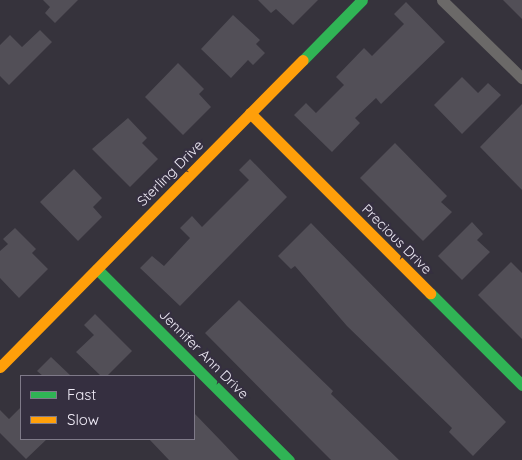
<!DOCTYPE html>
<style>
body{margin:0}
#map{position:relative;width:522px;height:460px;overflow:hidden;background:#36333c;font-family:Quicksand,sans-serif}
div>[style]{position:absolute}
.building>*{inset:0;background:#524f57}
.street>*{height:11px;margin:-5.5px;padding:0 5.5px;transform-origin:5.5px;border-radius:5.5px;background:#6b6968}
.fast>*{height:11px;margin:-5.5px;padding:0 5.5px;transform-origin:5.5px;border-radius:5.5px;background:#30b455}
.slow>*{height:11px;margin:-5.5px;padding:0 5.5px;transform-origin:5.5px;border-radius:5.5px;background:#ff9f0a}
span{translate:-50% -50%;white-space:nowrap;text-align:center;line-height:1.15;-webkit-text-stroke:4.5px #352f40;paint-order:stroke}
.street-label{font-size:14px;color:#efebf6}
.legend{position:absolute;left:20px;top:375px;width:175px;height:65px;box-sizing:border-box;background:#352f40;border:1px solid #7f7a89;margin:0;padding:6px 9px;list-style:none;font-size:15px;color:#efebf6}
.legend li{display:flex;align-items:center;gap:10px;height:25px}
.legend b{width:25px;border:1px solid #7f7a89}
</style>
<div id="map">
<div class="building">
<i style="clip-path:polygon(43px 0,78px 0,55px 23px,45px 13px,50px 7px)"></i>
<i style="clip-path:polygon(258px 0,318px 0,293px 25px,276px 9px,271px 13px)"></i>
<i style="clip-path:polygon(503px 0,522px 0,522px 19px)"></i>
<i style="clip-path:polygon(406px 2px,445px 42px,381px 104px,376px 98px,355px 118px,360px 123px,332px 152px,294px 115px,306px 103px,316px 113px,344px 85px,336px 77px,364px 48px,372px 56px,404px 24px,394px 14px)"></i>
<i style="clip-path:polygon(233px 15px,260px 40px,256px 44px,265px 53px,253px 65px,248px 60px,231px 78px,201px 49px)"></i>
<i style="clip-path:polygon(40px 30px,52px 42px,9px 85px,0 76px,0 45px,10px 35px,22px 47px)"></i>
<i style="clip-path:polygon(178px 63px,204px 89px,199px 94px,211px 107px,183px 135px,145px 97px)"></i>
<i style="clip-path:polygon(462px 77px,478px 93px,488px 83px,501px 95px,462px 134px,434px 105px)"></i>
<i style="clip-path:polygon(522px 104px,522px 190px,480px 147px)"></i>
<i style="clip-path:polygon(128px 118px,147px 138px,142px 143px,158px 159px,130px 187px,92px 149px)"></i>
<i style="clip-path:polygon(395px 143px,447px 196px,441px 202px,452px 212px,423px 241px,360px 178px)"></i>
<i style="clip-path:polygon(250px 159px,287px 197px,180px 306px,140px 268px,152px 256px,164px 266px,190px 238px,180px 228px,192px 216px,202px 227px,249px 180px,239px 170px)"></i>
<i style="clip-path:polygon(74px 169px,102px 198px,93px 207px,102px 217px,78px 241px,40px 202px)"></i>
<i style="clip-path:polygon(472px 222px,483px 234px,477px 240px,490px 252px,462px 280px,438px 256px)"></i>
<i style="clip-path:polygon(311px 223px,506px 422px,473px 456px,449px 432px,452px 428px,347px 326px,295px 266px,291px 269px,278px 256px)"></i>
<i style="clip-path:polygon(15px 228px,36px 249px,32px 253px,48px 269px,19px 298px,0 278px,0 251px,8px 244px,3px 239px)"></i>
<i style="clip-path:polygon(511px 262px,522px 273px,522px 339px,478px 295px)"></i>
<i style="clip-path:polygon(239px 300px,333px 391px,331px 394px,399px 460px,331px 460px,309px 438px,205px 333px)"></i>
<i style="clip-path:polygon(95px 314px,132px 351px,107px 376px,101px 376px,76px 352px,94px 335px,84px 325px)"></i>
<i style="clip-path:polygon(51px 357px,71px 376px,43px 376px,37px 371px)"></i>
<i style="clip-path:polygon(21px 407px,21px 439px,47px 439px,26px 459px,0 433px,0 410px,9px 419px)"></i>
<i style="clip-path:polygon(194px 413px,222px 442px,239px 460px,169px 460px,149px 439px,194px 439px)"></i>
</div>
<div class="street">
<i style="left:442px;top:0;width:112px;rotate:44.3deg"></i>
</div>
<div class="fast">
<i style="left:303px;top:60px;width:84px;rotate:-45.5deg"></i>
<i style="left:97px;top:269px;width:271px;rotate:44.9deg"></i>
<i style="left:430px;top:293px;width:130px;rotate:45deg"></i>
</div>
<div class="slow">
<i style="left:250px;top:113px;width:255px;rotate:45deg"></i>
<i style="left:0;top:367px;width:431px;rotate:-45.4deg"></i>
</div>
<div class="street-label">
<span style="left:170px;top:173px;rotate:-45deg">Sterling Drive</span>
<span style="left:397px;top:239px;rotate:45deg">Precious Drive</span>
<span style="left:204px;top:354px;rotate:45deg">Jennifer Ann Drive</span>
</div>
<ul class="legend">
<li><b style="height:6px;background:#30b455"></b>Fast</li>
<li><b style="height:6px;background:#ff9f0a"></b>Slow</li>
</ul>
</div>
